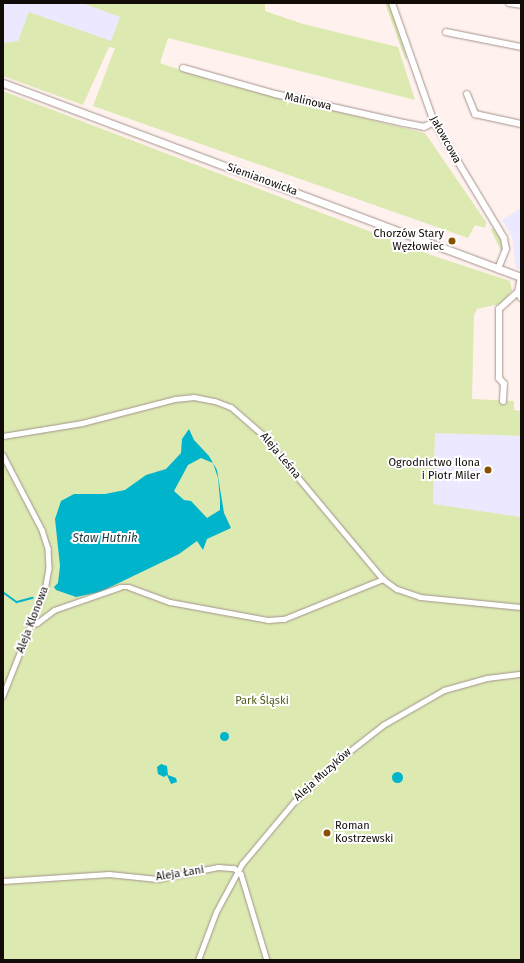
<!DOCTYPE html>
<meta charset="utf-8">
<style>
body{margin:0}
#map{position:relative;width:524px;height:963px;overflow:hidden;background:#fff2ee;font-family:"Fira Sans",sans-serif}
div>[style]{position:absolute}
.commercial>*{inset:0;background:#ebe8ff}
.green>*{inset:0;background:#dce9b1}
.water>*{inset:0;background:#00b4cb}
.round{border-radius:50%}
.stream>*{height:1.5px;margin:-0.75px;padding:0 0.75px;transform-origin:0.75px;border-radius:0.75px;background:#00b4cb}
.roads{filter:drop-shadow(0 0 1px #a5928b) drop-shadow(0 0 1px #a5928b)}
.pedestrian>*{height:4.5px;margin:-2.25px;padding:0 2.25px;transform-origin:2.25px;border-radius:2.25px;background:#fff}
.minor>*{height:6px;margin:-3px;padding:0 3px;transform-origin:3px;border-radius:3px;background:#fff}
.tertiary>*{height:7px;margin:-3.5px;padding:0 3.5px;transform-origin:3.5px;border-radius:3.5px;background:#fff}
.dots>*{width:11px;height:11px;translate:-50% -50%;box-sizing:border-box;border:2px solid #fff;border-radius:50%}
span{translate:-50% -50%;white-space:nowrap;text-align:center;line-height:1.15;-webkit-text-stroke:4px #fff;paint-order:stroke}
.street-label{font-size:11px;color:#120c09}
.poi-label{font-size:11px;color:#120c09}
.right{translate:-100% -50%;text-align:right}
.left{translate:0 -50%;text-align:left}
.park-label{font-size:11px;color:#505b16}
.water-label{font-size:12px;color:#1d3438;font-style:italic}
.frame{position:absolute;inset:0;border:4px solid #120c09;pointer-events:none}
</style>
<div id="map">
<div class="commercial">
<i style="clip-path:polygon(3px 3px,82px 3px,120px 17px,111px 42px,29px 13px,18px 42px,3px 43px)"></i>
<i style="clip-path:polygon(521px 208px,521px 270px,516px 268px,512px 237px,502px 220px)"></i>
<i style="clip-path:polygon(435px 433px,521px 436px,521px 517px,433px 505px)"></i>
</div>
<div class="green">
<i style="clip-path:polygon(82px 3px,265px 3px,265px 11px,303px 24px,398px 47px,415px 100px,168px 38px,160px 63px,216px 82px,425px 133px,486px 222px,485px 228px,475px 225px,468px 238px,93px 106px,115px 48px,109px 47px,83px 105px,3px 76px,3px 43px,18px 41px,29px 12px,111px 41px,120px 17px)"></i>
<i style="clip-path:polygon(385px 3px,390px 4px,407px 58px,405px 59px)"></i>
<i style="clip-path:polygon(3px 91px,434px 256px,510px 281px,512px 291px,500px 304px,477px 309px,474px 315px,472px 399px,514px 401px,514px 410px,521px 411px,521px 436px,435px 433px,433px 504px,521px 517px,521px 960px,3px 960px)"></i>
<i style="clip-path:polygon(493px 228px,501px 239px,502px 253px,491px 230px)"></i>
</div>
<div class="water">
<i style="clip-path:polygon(evenodd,189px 429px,194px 440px,209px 456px,217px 470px,224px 513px,231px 528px,207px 539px,203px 550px,197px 541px,179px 554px,100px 592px,76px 597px,56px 590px,54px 587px,58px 583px,60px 566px,55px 519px,61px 501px,74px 494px,105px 494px,125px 490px,146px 475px,166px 469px,181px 453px,182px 439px,189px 429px,201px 458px,213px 463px,218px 478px,220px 500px,220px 510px,207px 518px,191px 501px,184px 500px,174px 491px,188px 465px,201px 458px)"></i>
<i class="round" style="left:219.5px;top:731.5px;width:9px;height:9px"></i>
<i style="clip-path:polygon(161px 764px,167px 766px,168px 775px,176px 778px,177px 782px,171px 784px,167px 775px,164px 777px,158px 774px,157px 767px)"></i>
<i class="round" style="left:391.5px;top:771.5px;width:11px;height:11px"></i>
</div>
<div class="stream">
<i style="left:3px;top:592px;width:17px;rotate:36deg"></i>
<i style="left:17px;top:602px;width:16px;rotate:-15deg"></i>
</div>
<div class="roads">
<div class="pedestrian">
<i style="left:3px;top:436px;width:80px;rotate:-9.3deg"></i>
<i style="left:82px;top:423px;width:96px;rotate:-14.5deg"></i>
<i style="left:175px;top:399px;width:19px;rotate:-6deg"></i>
<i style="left:194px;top:397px;width:21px;rotate:11deg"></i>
<i style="left:215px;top:401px;width:17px;rotate:21deg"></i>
<i style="left:231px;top:407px;width:40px;rotate:41deg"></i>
<i style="left:261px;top:433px;width:190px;rotate:50.1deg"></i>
<i style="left:383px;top:579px;width:17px;rotate:36deg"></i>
<i style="left:397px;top:589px;width:24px;rotate:19deg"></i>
<i style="left:420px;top:597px;width:101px;rotate:5.7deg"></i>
<i style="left:3px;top:455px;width:85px;rotate:62.5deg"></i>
<i style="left:42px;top:530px;width:20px;rotate:72deg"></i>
<i style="left:48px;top:549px;width:19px;rotate:87deg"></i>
<i style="left:49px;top:568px;width:22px;rotate:100deg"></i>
<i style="left:45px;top:590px;width:114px;rotate:111.6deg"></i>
<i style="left:31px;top:625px;width:6px;rotate:-18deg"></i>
<i style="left:37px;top:623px;width:21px;rotate:-37deg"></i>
<i style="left:54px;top:610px;width:70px;rotate:-19.2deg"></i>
<i style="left:120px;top:587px;width:9px"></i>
<i style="left:129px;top:587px;width:44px;rotate:20.1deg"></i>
<i style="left:170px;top:602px;width:100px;rotate:10.4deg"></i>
<i style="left:268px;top:620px;width:16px;rotate:-4deg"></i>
<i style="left:284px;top:619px;width:107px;rotate:-22deg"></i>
<i style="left:3px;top:881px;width:106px;rotate:-3.8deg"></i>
<i style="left:109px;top:874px;width:48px;rotate:5.9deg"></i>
<i style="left:157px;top:879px;width:62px;rotate:-11.1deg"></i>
<i style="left:218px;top:867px;width:16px;rotate:4deg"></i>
<i style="left:234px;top:868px;width:9px;rotate:41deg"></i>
<i style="left:241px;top:874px;width:90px;rotate:73.2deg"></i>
<i style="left:198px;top:960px;width:51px;rotate:-69.4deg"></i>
<i style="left:216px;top:912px;width:55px;rotate:-61.6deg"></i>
<i style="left:242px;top:864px;width:81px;rotate:-50deg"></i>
<i style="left:294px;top:802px;width:59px;rotate:-43.6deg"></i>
<i style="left:337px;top:761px;width:58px;rotate:-38deg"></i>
<i style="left:383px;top:725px;width:70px;rotate:-29.8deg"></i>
<i style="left:444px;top:690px;width:45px;rotate:-15.6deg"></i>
<i style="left:487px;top:678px;width:34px;rotate:-7deg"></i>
</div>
<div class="minor">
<i style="left:392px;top:3px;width:126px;rotate:70.6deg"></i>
<i style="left:434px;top:122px;width:135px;rotate:58.9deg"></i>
<i style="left:504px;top:238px;width:11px;rotate:80deg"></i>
<i style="left:506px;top:249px;width:22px;rotate:112deg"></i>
<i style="left:509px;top:3px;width:12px;rotate:9deg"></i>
<i style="left:446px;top:32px;width:76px;rotate:11.3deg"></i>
<i style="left:183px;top:68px;width:96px;rotate:15.8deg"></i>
<i style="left:275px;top:94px;width:132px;rotate:12.7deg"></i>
<i style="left:404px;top:123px;width:20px;rotate:11deg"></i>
<i style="left:424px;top:127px;width:11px;rotate:-27deg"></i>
<i style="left:467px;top:94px;width:22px;rotate:68deg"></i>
<i style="left:475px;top:114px;width:47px;rotate:12.3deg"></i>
<i style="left:521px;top:277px;width:15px;rotate:101deg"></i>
<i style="left:518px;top:292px;width:7px;rotate:63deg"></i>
<i style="left:503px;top:401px;width:17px;rotate:-87deg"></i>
<i style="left:504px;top:384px;width:8px;rotate:-130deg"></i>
<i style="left:499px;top:378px;width:69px;rotate:-90deg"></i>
<i style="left:499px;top:309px;width:25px;rotate:-42deg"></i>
</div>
<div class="tertiary">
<i style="left:3px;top:83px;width:553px;rotate:20.53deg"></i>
</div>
</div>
<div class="dots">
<i style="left:452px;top:241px;background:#885101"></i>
<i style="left:488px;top:470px;background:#885101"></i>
<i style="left:327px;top:833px;background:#885101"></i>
</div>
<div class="street-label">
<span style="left:308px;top:102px;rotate:13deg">Malinowa</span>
<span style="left:445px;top:140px;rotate:61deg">Jałowcowa</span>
<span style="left:262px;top:180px;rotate:20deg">Siemianowicka</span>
<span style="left:280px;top:456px;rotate:50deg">Aleja Leśna</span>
<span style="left:33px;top:620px;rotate:-69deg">Aleja Klonowa</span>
<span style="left:323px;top:775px;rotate:-42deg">Aleja Muzyków</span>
<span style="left:180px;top:874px;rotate:-9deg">Aleja Łani</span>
</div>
<div class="poi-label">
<span class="right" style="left:444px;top:241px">Chorzów Stary<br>Węzłowiec</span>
<span class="right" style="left:480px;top:470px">Ogrodnictwo Ilona<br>i Piotr Miler</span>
<span class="left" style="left:335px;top:833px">Roman<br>Kostrzewski</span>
</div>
<div class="park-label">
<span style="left:262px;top:701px">Park Śląski</span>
</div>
<div class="water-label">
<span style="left:105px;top:539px">Staw Hutnik</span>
</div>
<div class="frame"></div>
</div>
